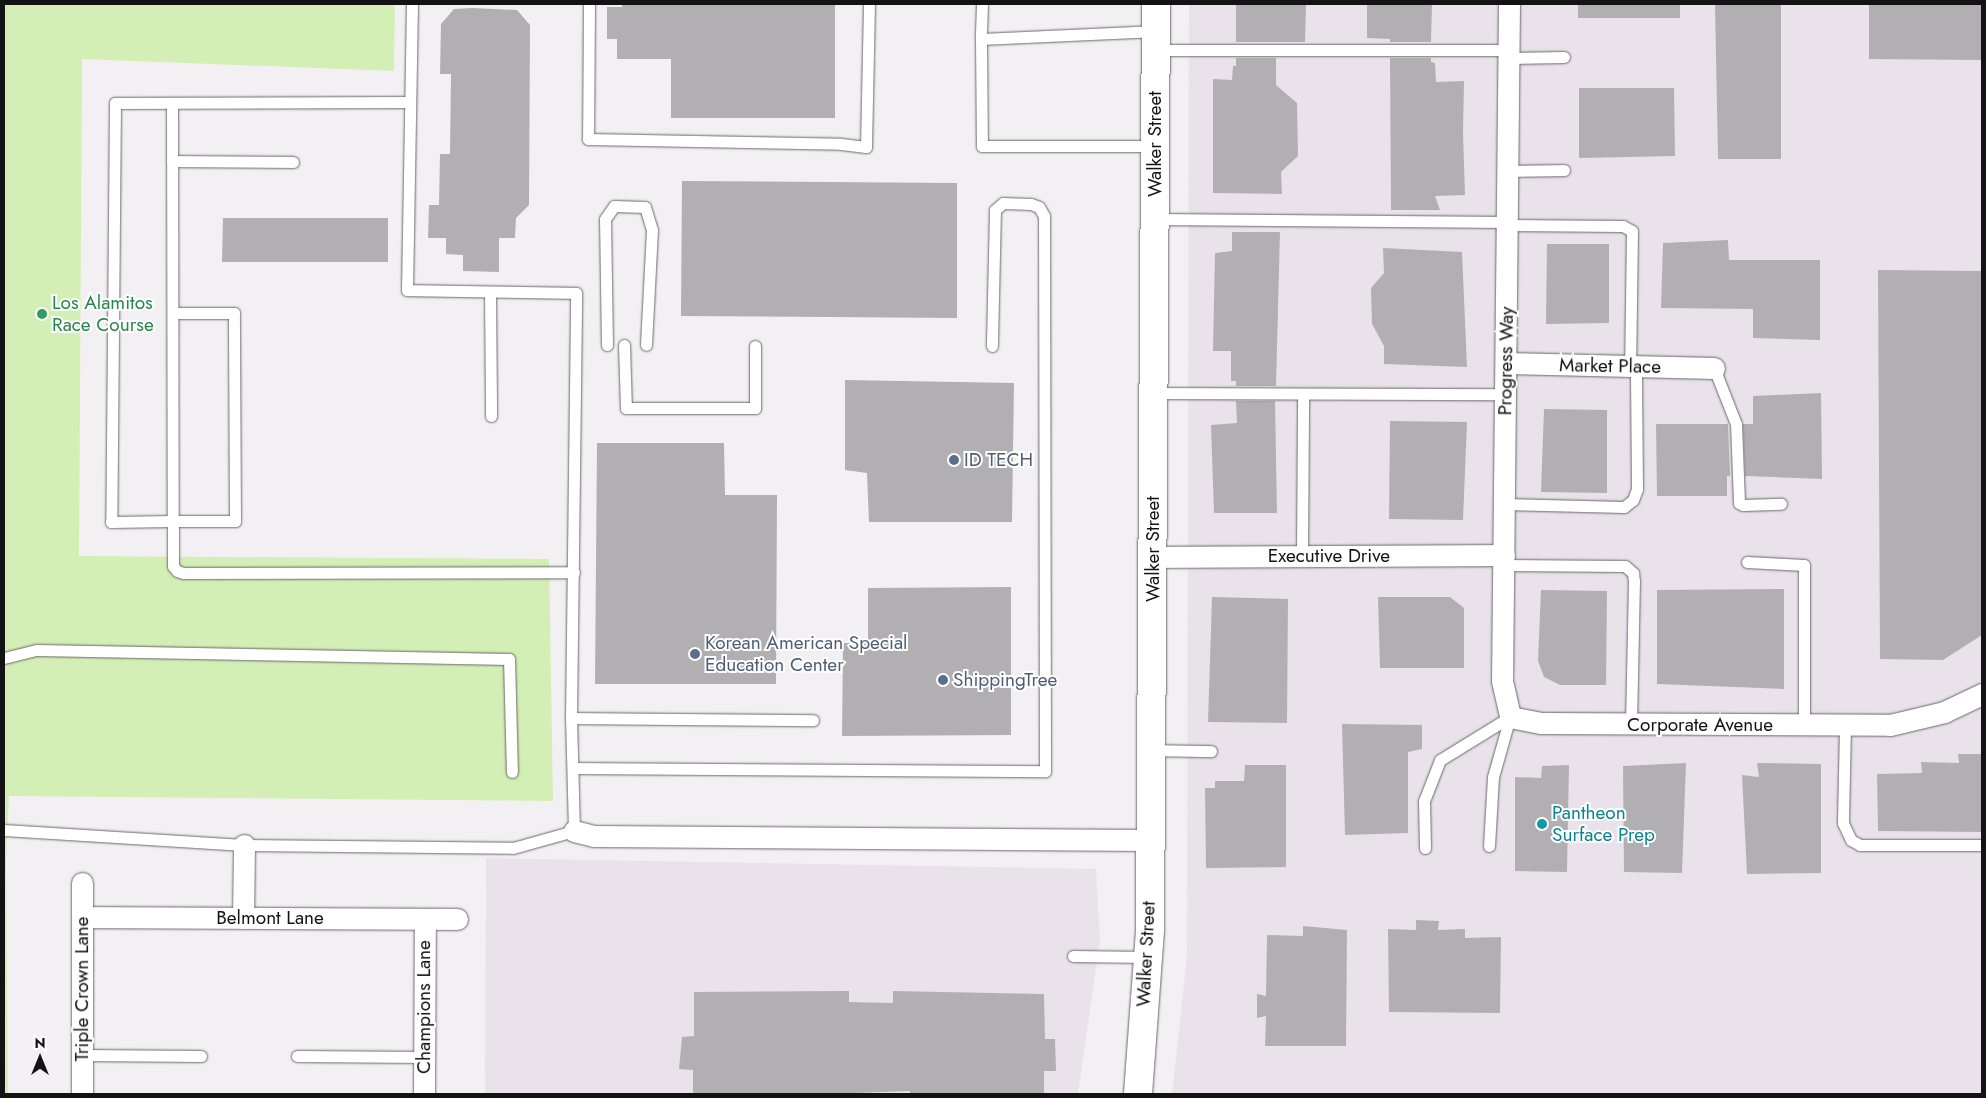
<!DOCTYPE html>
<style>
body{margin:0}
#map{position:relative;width:1986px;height:1098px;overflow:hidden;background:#f3f0f3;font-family:Jost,sans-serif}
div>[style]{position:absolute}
.built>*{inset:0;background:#eae2eb}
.green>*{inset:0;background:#d3efb5}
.building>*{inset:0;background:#b2afb2}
.roads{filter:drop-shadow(0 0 1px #69676a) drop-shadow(0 0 1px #69676a)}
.service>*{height:11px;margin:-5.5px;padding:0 5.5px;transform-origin:5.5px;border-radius:5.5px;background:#fff}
.minor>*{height:21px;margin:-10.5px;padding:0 10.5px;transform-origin:10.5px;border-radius:10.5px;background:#fff}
.secondary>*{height:28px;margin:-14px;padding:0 14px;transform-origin:14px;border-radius:14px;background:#fff}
.dots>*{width:14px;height:14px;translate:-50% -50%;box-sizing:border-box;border:2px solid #fffeff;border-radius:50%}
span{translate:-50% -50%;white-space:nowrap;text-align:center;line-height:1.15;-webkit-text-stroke:4px #fffeff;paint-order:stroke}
.street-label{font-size:19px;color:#141314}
.leisure-label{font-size:19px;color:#27864d}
.left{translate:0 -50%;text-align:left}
.service-label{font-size:19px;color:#4e5e75}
.culture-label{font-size:19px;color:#0d838f}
.frame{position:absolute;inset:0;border:5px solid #141314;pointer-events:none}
.north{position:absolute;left:15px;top:1033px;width:50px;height:50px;-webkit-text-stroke:4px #fffeff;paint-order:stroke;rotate:0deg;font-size:14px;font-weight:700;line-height:20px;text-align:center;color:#141314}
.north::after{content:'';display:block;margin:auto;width:18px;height:22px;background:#141314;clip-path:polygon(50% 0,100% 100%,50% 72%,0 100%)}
</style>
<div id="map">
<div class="built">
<i style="clip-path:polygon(1189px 4px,1982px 4px,1982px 1094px,1172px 1094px,1187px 956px)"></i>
<i style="clip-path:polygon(486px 858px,1096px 869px,1100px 940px,1078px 1094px,485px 1094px)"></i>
</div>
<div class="green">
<i style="clip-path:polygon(4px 4px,395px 4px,394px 71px,82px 59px,79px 556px,549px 559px,553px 801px,9px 796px,6px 858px,8px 1094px,4px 1094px)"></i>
</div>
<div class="building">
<i style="clip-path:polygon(622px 4px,835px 4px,835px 118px,671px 118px,671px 59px,617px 59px,617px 39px,607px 39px,607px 7px,622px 7px)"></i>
<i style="clip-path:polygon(1236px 4px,1306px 4px,1305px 42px,1236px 42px)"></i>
<i style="clip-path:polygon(1367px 4px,1432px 4px,1431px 42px,1390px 42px,1390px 39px,1367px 38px)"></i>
<i style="clip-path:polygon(1578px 4px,1680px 4px,1680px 18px,1578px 18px)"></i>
<i style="clip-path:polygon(1715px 4px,1781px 4px,1781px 159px,1718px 159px)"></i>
<i style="clip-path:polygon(1869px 4px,1982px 4px,1982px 60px,1869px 59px)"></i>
<i style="clip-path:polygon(472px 8px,517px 10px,530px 25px,529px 205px,516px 218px,515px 238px,499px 238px,499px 272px,463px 271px,463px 255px,446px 254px,446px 238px,428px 238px,429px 205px,439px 205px,440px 154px,450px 154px,451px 74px,440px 74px,441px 24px,454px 9px)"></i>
<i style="clip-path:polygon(1236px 58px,1276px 58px,1276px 85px,1297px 103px,1298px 156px,1281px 172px,1282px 194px,1213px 193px,1213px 79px,1232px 80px,1233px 66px,1236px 66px)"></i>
<i style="clip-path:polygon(1390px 58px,1431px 58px,1431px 62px,1435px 63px,1436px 82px,1464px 81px,1463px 133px,1465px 195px,1435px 196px,1440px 210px,1391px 210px)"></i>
<i style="clip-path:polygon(1579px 88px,1674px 88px,1675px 156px,1579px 158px)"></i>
<i style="clip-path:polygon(682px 181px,957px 183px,957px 318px,681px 316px)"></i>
<i style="clip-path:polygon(223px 218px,388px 218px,388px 262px,222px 262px)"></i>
<i style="clip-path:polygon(1232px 232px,1280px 232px,1276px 386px,1236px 386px,1236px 381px,1231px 381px,1231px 351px,1213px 351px,1215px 253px,1232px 251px)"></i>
<i style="clip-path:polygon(1728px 240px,1729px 260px,1820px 260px,1820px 340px,1753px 338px,1753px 309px,1661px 308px,1663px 243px)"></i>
<i style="clip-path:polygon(1547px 244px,1609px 244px,1609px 323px,1546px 324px)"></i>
<i style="clip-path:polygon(1383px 248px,1462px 252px,1467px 367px,1384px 364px,1384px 346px,1372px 324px,1371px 288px,1384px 273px)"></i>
<i style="clip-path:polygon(1878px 270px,1982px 271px,1982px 635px,1943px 660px,1880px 659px)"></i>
<i style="clip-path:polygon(845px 380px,1014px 383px,1012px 522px,869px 522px,867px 473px,845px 470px)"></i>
<i style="clip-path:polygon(1821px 393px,1822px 479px,1745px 476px,1743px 424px,1753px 424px,1753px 396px)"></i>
<i style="clip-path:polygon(1236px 401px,1275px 401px,1277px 513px,1214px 513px,1211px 425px,1237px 423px)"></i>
<i style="clip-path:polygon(1544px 409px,1607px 410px,1607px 493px,1541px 492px)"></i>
<i style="clip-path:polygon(1390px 421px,1467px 422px,1463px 520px,1389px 519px)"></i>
<i style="clip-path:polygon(1656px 424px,1728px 424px,1730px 476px,1727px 476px,1727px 496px,1657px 496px)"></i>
<i style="clip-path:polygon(597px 443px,724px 443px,725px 495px,777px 495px,776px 684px,595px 684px)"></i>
<i style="clip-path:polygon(1011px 587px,1011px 735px,842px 736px,843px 643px,868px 643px,868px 588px)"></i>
<i style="clip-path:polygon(1784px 589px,1784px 689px,1657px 684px,1657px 590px)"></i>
<i style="clip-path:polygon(1541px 590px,1607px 591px,1606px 685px,1560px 685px,1544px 677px,1538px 661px)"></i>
<i style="clip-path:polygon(1212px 597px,1288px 599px,1287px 723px,1208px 722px)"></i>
<i style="clip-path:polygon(1378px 597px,1450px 597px,1464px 608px,1464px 668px,1380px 668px)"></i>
<i style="clip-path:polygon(1342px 724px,1422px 725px,1422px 749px,1408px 752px,1408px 833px,1345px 835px)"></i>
<i style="clip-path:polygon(1958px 754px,1982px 754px,1982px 832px,1878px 831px,1877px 774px,1922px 773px,1921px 762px,1959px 763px)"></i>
<i style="clip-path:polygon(1686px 763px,1682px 873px,1624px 872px,1623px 766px)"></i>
<i style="clip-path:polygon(1757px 763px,1821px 764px,1821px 873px,1747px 874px,1742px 775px,1759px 777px)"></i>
<i style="clip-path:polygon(1245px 765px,1286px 765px,1286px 867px,1206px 868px,1205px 788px,1215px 788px,1215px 781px,1244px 781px)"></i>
<i style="clip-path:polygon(1569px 765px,1567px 872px,1515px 871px,1515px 777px,1541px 778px,1542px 766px)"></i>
<i style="clip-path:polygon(1416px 920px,1439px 921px,1438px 930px,1465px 929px,1465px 938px,1501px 937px,1500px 1013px,1389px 1012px,1388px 929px,1416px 930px)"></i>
<i style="clip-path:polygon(1303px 926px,1347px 930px,1346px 1046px,1265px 1046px,1266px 1016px,1257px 1018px,1257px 994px,1266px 996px,1267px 935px,1303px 936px)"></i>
<i style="clip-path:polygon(849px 991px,849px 1002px,893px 1003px,893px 991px,1044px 994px,1045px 1039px,1055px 1039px,1056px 1071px,1044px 1071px,1044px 1094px,910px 1094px,910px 1091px,826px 1094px,693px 1094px,693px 1070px,679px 1069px,682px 1037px,694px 1036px,694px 992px)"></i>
</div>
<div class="roads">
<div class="service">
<i style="left:589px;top:4px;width:135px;rotate:90.4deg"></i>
<i style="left:588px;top:139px;width:253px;rotate:1.1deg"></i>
<i style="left:841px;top:144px;width:25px;rotate:7deg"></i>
<i style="left:866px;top:147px;width:143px;rotate:-88.8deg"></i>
<i style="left:982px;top:4px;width:35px;rotate:92deg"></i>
<i style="left:981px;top:39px;width:176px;rotate:-2.6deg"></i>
<i style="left:981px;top:39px;width:107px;rotate:89.5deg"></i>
<i style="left:982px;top:146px;width:173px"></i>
<i style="left:1156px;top:50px;width:354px"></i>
<i style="left:1510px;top:58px;width:54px;rotate:-1.1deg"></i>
<i style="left:410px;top:102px;width:295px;rotate:179.8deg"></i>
<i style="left:115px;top:103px;width:419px;rotate:90.5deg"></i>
<i style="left:111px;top:522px;width:62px;rotate:-0.9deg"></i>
<i style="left:173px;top:521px;width:45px;rotate:90deg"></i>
<i style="left:173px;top:566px;width:6px;rotate:51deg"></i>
<i style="left:177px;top:571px;width:6px;rotate:18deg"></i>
<i style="left:183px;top:573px;width:391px;rotate:-0.1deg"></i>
<i style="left:172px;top:103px;width:418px;rotate:89.9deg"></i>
<i style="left:173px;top:521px;width:62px"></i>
<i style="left:235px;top:521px;width:208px;rotate:-90.3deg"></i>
<i style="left:234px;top:313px;width:61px;rotate:180deg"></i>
<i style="left:172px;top:161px;width:121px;rotate:0.5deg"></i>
<i style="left:1509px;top:171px;width:55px;rotate:-1deg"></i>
<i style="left:1155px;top:219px;width:353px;rotate:0.5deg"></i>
<i style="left:1508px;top:225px;width:115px;rotate:0.5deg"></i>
<i style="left:1623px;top:226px;width:10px;rotate:29deg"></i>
<i style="left:1632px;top:231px;width:135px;rotate:90.8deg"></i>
<i style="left:490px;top:292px;width:124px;rotate:89.5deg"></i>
<i style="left:607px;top:345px;width:126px;rotate:-90.9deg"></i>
<i style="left:605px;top:219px;width:16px;rotate:-55deg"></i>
<i style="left:614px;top:206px;width:31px;rotate:2deg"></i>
<i style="left:645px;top:207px;width:24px;rotate:73deg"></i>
<i style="left:652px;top:230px;width:115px;rotate:93deg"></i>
<i style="left:624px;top:345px;width:63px;rotate:88.2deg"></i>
<i style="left:626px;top:408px;width:129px"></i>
<i style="left:755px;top:408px;width:62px;rotate:-90deg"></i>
<i style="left:1714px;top:368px;width:60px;rotate:68.6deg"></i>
<i style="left:1736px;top:424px;width:79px;rotate:87.8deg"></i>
<i style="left:1739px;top:503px;width:4px;rotate:27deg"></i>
<i style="left:1743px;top:505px;width:38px;rotate:-2deg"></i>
<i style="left:1154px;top:393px;width:352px;rotate:0.2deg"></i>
<i style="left:1504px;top:504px;width:120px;rotate:1.4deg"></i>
<i style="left:1624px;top:507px;width:11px;rotate:-38deg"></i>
<i style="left:1633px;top:500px;width:12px;rotate:-70deg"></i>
<i style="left:1637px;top:489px;width:123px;rotate:-90.5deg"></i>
<i style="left:1302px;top:556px;width:162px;rotate:-89.6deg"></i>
<i style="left:1747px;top:562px;width:57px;rotate:3deg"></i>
<i style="left:1804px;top:565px;width:160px;rotate:90deg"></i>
<i style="left:1504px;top:565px;width:121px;rotate:0.5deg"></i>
<i style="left:1625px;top:566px;width:11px;rotate:41deg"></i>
<i style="left:1633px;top:573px;width:8px;rotate:83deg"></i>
<i style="left:1634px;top:581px;width:144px;rotate:91.2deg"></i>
<i style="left:4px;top:658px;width:34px;rotate:-14deg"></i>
<i style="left:37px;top:650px;width:472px;rotate:1.1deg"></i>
<i style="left:509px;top:659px;width:113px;rotate:88.5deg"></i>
<i style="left:571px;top:718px;width:242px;rotate:0.5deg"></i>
<i style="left:1845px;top:726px;width:97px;rotate:91.2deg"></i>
<i style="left:1843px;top:823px;width:19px;rotate:65deg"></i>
<i style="left:1851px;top:840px;width:10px;rotate:29deg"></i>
<i style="left:1860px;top:845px;width:122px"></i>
<i style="left:1151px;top:750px;width:60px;rotate:1deg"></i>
<i style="left:573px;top:768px;width:472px;rotate:0.4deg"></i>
<i style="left:1045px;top:771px;width:555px;rotate:-90.1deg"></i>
<i style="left:1044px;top:216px;width:10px;rotate:-119deg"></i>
<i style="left:1039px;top:207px;width:9px;rotate:-159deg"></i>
<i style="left:1031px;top:204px;width:28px;rotate:-178deg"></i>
<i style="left:1003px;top:203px;width:11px;rotate:139deg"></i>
<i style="left:995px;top:210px;width:136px;rotate:91.3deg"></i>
<i style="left:4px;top:830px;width:240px;rotate:3.6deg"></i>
<i style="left:244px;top:845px;width:269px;rotate:0.6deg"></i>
<i style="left:513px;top:848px;width:63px;rotate:-15.6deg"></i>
<i style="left:574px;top:831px;width:113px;rotate:-91.5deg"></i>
<i style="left:571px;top:718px;width:425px;rotate:-89.3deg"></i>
<i style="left:576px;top:293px;width:169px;rotate:-179deg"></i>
<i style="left:407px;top:290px;width:286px;rotate:-89deg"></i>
<i style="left:1489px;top:846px;width:69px;rotate:-86.7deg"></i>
<i style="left:1493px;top:777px;width:62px;rotate:-74.2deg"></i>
<i style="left:1425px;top:848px;width:47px;rotate:-91.2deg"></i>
<i style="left:1424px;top:801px;width:44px;rotate:-68.7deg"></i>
<i style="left:1440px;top:760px;width:82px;rotate:-31.6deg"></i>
<i style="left:1073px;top:956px;width:74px;rotate:0.8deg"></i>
<i style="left:82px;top:1055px;width:119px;rotate:0.5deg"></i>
<i style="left:297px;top:1056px;width:127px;rotate:0.5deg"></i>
</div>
<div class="minor">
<i style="left:1509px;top:4px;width:677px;rotate:90.59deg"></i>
<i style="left:1502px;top:681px;width:37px;rotate:77deg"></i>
<i style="left:1510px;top:717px;width:32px;rotate:11deg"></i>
<i style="left:1541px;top:723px;width:349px;rotate:0.3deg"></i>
<i style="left:1890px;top:725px;width:56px;rotate:-13.5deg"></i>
<i style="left:1944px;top:712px;width:42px;rotate:-25.3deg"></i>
<i style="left:1507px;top:363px;width:207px;rotate:1.4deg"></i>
<i style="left:1153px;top:557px;width:351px;rotate:-0.3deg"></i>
<i style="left:574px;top:831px;width:21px;rotate:14deg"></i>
<i style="left:594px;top:836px;width:556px;rotate:0.41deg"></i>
<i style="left:82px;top:917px;width:375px;rotate:0.3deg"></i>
<i style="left:243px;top:918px;width:73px;rotate:-89.2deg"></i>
<i style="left:82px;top:1094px;width:211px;rotate:-90deg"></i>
<i style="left:424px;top:1094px;width:175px;rotate:-89.7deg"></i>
</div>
<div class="secondary">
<i style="left:1138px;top:1094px;width:165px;rotate:-85.8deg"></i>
<i style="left:1150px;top:929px;width:925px;rotate:-89.63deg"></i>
</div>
</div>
<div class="dots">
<i style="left:42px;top:314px;background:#2e9e5b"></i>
<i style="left:954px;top:460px;background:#5c6f8a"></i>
<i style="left:695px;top:654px;background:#5c6f8a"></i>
<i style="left:943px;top:680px;background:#5c6f8a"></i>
<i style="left:1542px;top:824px;background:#0f9aa8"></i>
</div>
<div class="street-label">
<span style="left:1155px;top:144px;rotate:-90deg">Walker Street</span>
<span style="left:1506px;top:361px;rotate:-89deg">Progress Way</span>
<span style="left:1610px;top:366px;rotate:1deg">Market Place</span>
<span style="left:1153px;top:549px;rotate:-90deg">Walker Street</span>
<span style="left:1329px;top:556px">Executive Drive</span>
<span style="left:1700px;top:725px">Corporate Avenue</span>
<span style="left:270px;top:918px">Belmont Lane</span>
<span style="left:1146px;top:954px;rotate:-87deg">Walker Street</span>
<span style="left:82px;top:989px;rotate:-90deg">Triple Crown Lane</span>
<span style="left:424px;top:1007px;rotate:-90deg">Champions Lane</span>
</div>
<div class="leisure-label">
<span class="left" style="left:52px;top:314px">Los Alamitos<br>Race Course</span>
</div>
<div class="service-label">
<span class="left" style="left:964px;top:460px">ID TECH</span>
<span class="left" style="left:705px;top:654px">Korean American Special<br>Education Center</span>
<span class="left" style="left:953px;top:680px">ShippingTree</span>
</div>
<div class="culture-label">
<span class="left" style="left:1552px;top:824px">Pantheon<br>Surface Prep</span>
</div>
<div class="frame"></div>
<div class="north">N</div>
</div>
